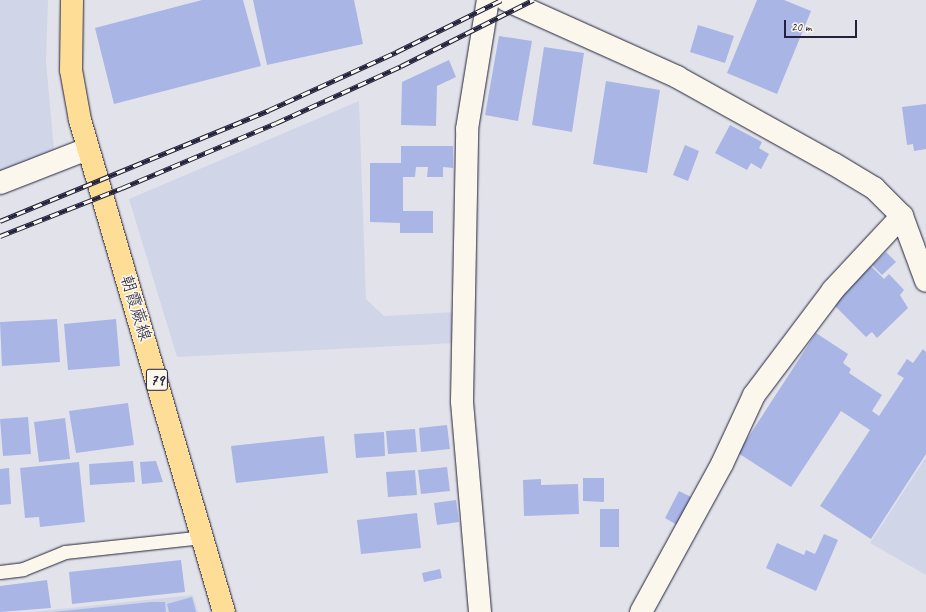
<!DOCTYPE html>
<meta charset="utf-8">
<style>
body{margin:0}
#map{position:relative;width:926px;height:612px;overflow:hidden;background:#e2e3ea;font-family:Caveat,"Klee One",sans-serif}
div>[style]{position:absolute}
.built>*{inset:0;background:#d1d5e8}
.building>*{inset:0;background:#a9b5e5}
.roads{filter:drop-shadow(0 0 1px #22223b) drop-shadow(0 0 1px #22223b)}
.service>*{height:13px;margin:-6.5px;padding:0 6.5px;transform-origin:6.5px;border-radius:6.5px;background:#fbf7ec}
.minor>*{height:22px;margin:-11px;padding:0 11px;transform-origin:11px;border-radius:11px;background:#fbf7ec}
.primary>*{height:22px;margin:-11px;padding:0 11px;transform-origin:11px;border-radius:11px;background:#fedd96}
.rail>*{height:4.5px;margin-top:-2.25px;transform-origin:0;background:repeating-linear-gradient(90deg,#fbf7ec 0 9px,#22223b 0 18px);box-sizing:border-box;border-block:1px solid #22223b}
span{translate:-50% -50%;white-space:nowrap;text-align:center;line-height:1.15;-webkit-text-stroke:3.5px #fbf7ec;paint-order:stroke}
.shield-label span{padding:1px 3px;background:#fbf7ec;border:1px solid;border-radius:3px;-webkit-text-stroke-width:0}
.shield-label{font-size:16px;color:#22223b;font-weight:700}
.street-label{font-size:17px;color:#22223b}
.scale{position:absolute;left:784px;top:20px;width:73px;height:18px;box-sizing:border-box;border:2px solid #22223b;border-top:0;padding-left:5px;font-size:12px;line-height:14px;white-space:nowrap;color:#22223b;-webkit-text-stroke:3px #fbf7ec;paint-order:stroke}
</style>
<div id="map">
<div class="built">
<i style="clip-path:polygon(0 0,48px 0,46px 61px,54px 150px,0 174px)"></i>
<i style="clip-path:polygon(359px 101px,366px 299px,384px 316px,456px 312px,456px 343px,177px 357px,129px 199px)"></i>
<i style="clip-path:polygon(926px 457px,926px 575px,870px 543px)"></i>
<i style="clip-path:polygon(193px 595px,198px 612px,32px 612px)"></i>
</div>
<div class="building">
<i style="clip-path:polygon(202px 0,243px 0,261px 66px,114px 104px,95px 28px)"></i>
<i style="clip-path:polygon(253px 0,354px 0,363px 44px,267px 65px)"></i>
<i style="clip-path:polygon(757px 0,784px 0,811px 11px,777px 94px,727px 73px)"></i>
<i style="clip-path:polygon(698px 25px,734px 36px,725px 63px,690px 52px)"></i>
<i style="clip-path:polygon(499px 36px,532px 41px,518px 121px,485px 115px)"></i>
<i style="clip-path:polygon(544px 47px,584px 53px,572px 132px,532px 125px)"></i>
<i style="clip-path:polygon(449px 60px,456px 77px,437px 86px,436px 126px,401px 125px,402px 82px)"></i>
<i style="clip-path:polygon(606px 81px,660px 90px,647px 173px,593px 164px)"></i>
<i style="clip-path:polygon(926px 104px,926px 149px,914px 151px,913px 144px,907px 145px,902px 107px)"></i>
<i style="clip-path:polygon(730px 125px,762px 142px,759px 148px,769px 154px,761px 169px,751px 163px,747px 170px,715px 153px)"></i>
<i style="clip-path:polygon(685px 145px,699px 151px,688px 181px,673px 175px)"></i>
<i style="clip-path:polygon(401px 146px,453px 146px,453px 168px,443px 167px,443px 177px,427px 177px,428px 167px,416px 167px,415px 177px,403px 177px,403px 211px,433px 211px,433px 233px,400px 233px,400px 223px,370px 222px,370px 163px,401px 163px)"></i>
<i style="clip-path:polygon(886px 252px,896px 262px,882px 275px,872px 265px)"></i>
<i style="clip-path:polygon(870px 265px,884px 279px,889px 274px,904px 290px,900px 295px,908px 308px,877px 338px,872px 332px,866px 337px,832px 303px)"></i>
<i style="clip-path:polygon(57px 319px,60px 362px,2px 366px,0 322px)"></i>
<i style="clip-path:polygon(116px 319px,120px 366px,68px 370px,64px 324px)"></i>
<i style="clip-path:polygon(816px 333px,848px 354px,843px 363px,851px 369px,849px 373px,882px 395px,872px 411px,879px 416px,904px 378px,897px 374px,907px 359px,913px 363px,923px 349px,926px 352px,926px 454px,871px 539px,820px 506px,870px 430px,841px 411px,791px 487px,738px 453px)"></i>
<i style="clip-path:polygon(128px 403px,134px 445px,76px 453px,69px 411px)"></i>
<i style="clip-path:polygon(28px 417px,31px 454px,3px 456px,0 419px)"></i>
<i style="clip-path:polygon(65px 418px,70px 459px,39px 462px,34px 422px)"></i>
<i style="clip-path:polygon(447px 425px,450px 449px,421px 452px,419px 428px)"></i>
<i style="clip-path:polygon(415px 429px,417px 452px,388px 454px,386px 431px)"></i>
<i style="clip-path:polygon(384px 432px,385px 456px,356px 458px,354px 434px)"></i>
<i style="clip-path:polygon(324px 436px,328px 473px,236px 483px,231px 446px)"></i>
<i style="clip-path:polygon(133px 461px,135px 482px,90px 485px,89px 464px)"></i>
<i style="clip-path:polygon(156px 461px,163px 482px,142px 484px,140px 462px)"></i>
<i style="clip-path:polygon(79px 462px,85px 522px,40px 527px,39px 517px,25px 518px,20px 468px)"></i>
<i style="clip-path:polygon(447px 467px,450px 491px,421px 494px,418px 470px)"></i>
<i style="clip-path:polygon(9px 468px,11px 504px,0 505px,0 469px)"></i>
<i style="clip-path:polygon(415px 470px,417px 495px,388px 497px,386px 472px)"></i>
<i style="clip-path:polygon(583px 478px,604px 478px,604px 502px,583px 501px)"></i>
<i style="clip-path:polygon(541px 479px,541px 485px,578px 484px,579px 514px,524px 516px,523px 480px)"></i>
<i style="clip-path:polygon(679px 491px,691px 497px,677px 525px,665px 518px)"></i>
<i style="clip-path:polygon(456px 500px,459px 522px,437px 525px,434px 503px)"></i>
<i style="clip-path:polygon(600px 509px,619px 509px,619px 547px,600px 547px)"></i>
<i style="clip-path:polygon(417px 513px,421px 548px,361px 554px,357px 520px)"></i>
<i style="clip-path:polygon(824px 534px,838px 540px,816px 591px,766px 568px,777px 543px,804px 555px,806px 550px,815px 554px)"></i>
<i style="clip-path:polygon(181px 560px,185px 592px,72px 604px,69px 572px)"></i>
<i style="clip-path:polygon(440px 569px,442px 578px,424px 582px,422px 573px)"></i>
<i style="clip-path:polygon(47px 580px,51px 608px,0 612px,0 586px)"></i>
<i style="clip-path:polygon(192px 597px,196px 612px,169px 612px,167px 604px)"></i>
<i style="clip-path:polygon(151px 602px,165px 602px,166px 612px,53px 612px)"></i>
</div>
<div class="roads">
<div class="service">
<i style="left:0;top:572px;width:23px;rotate:-7deg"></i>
<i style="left:23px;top:569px;width:45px;rotate:-22deg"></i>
<i style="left:65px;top:552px;width:138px;rotate:-6.2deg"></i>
</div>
<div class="minor">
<i style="left:506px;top:0;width:188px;rotate:24.2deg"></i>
<i style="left:677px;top:77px;width:179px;rotate:29deg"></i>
<i style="left:834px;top:164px;width:47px;rotate:31deg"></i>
<i style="left:874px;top:188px;width:40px;rotate:45deg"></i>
<i style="left:902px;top:216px;width:69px;rotate:69.7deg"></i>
<i style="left:0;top:183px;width:93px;rotate:-21.3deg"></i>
<i style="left:480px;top:612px;width:212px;rotate:-94.9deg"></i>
<i style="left:462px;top:401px;width:272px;rotate:-88.9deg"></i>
<i style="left:467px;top:129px;width:131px;rotate:-80.8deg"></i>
<i style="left:641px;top:612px;width:169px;rotate:-61.3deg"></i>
<i style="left:722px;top:464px;width:76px;rotate:-65.1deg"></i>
<i style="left:754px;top:395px;width:131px;rotate:-53deg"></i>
<i style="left:833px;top:290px;width:101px;rotate:-47deg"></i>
</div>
<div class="primary">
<i style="left:72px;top:0;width:70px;rotate:90.8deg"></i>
<i style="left:71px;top:70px;width:51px;rotate:79.8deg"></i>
<i style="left:80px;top:120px;width:513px;rotate:73.69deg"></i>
</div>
</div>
<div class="rail">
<i style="left:0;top:221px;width:291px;rotate:-22.4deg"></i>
<i style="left:269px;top:110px;width:140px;rotate:-24.5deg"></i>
<i style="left:396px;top:52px;width:117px;rotate:-26.3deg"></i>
<i style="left:0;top:236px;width:131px;rotate:-21.5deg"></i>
<i style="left:122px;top:188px;width:167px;rotate:-22.9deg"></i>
<i style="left:276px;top:123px;width:137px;rotate:-24.5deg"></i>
<i style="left:401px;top:66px;width:148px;rotate:-26.6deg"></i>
</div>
<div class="shield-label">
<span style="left:157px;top:380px">79</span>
</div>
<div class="street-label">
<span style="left:136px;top:308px;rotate:73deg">朝霞蕨線</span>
</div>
<div class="scale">20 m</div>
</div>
